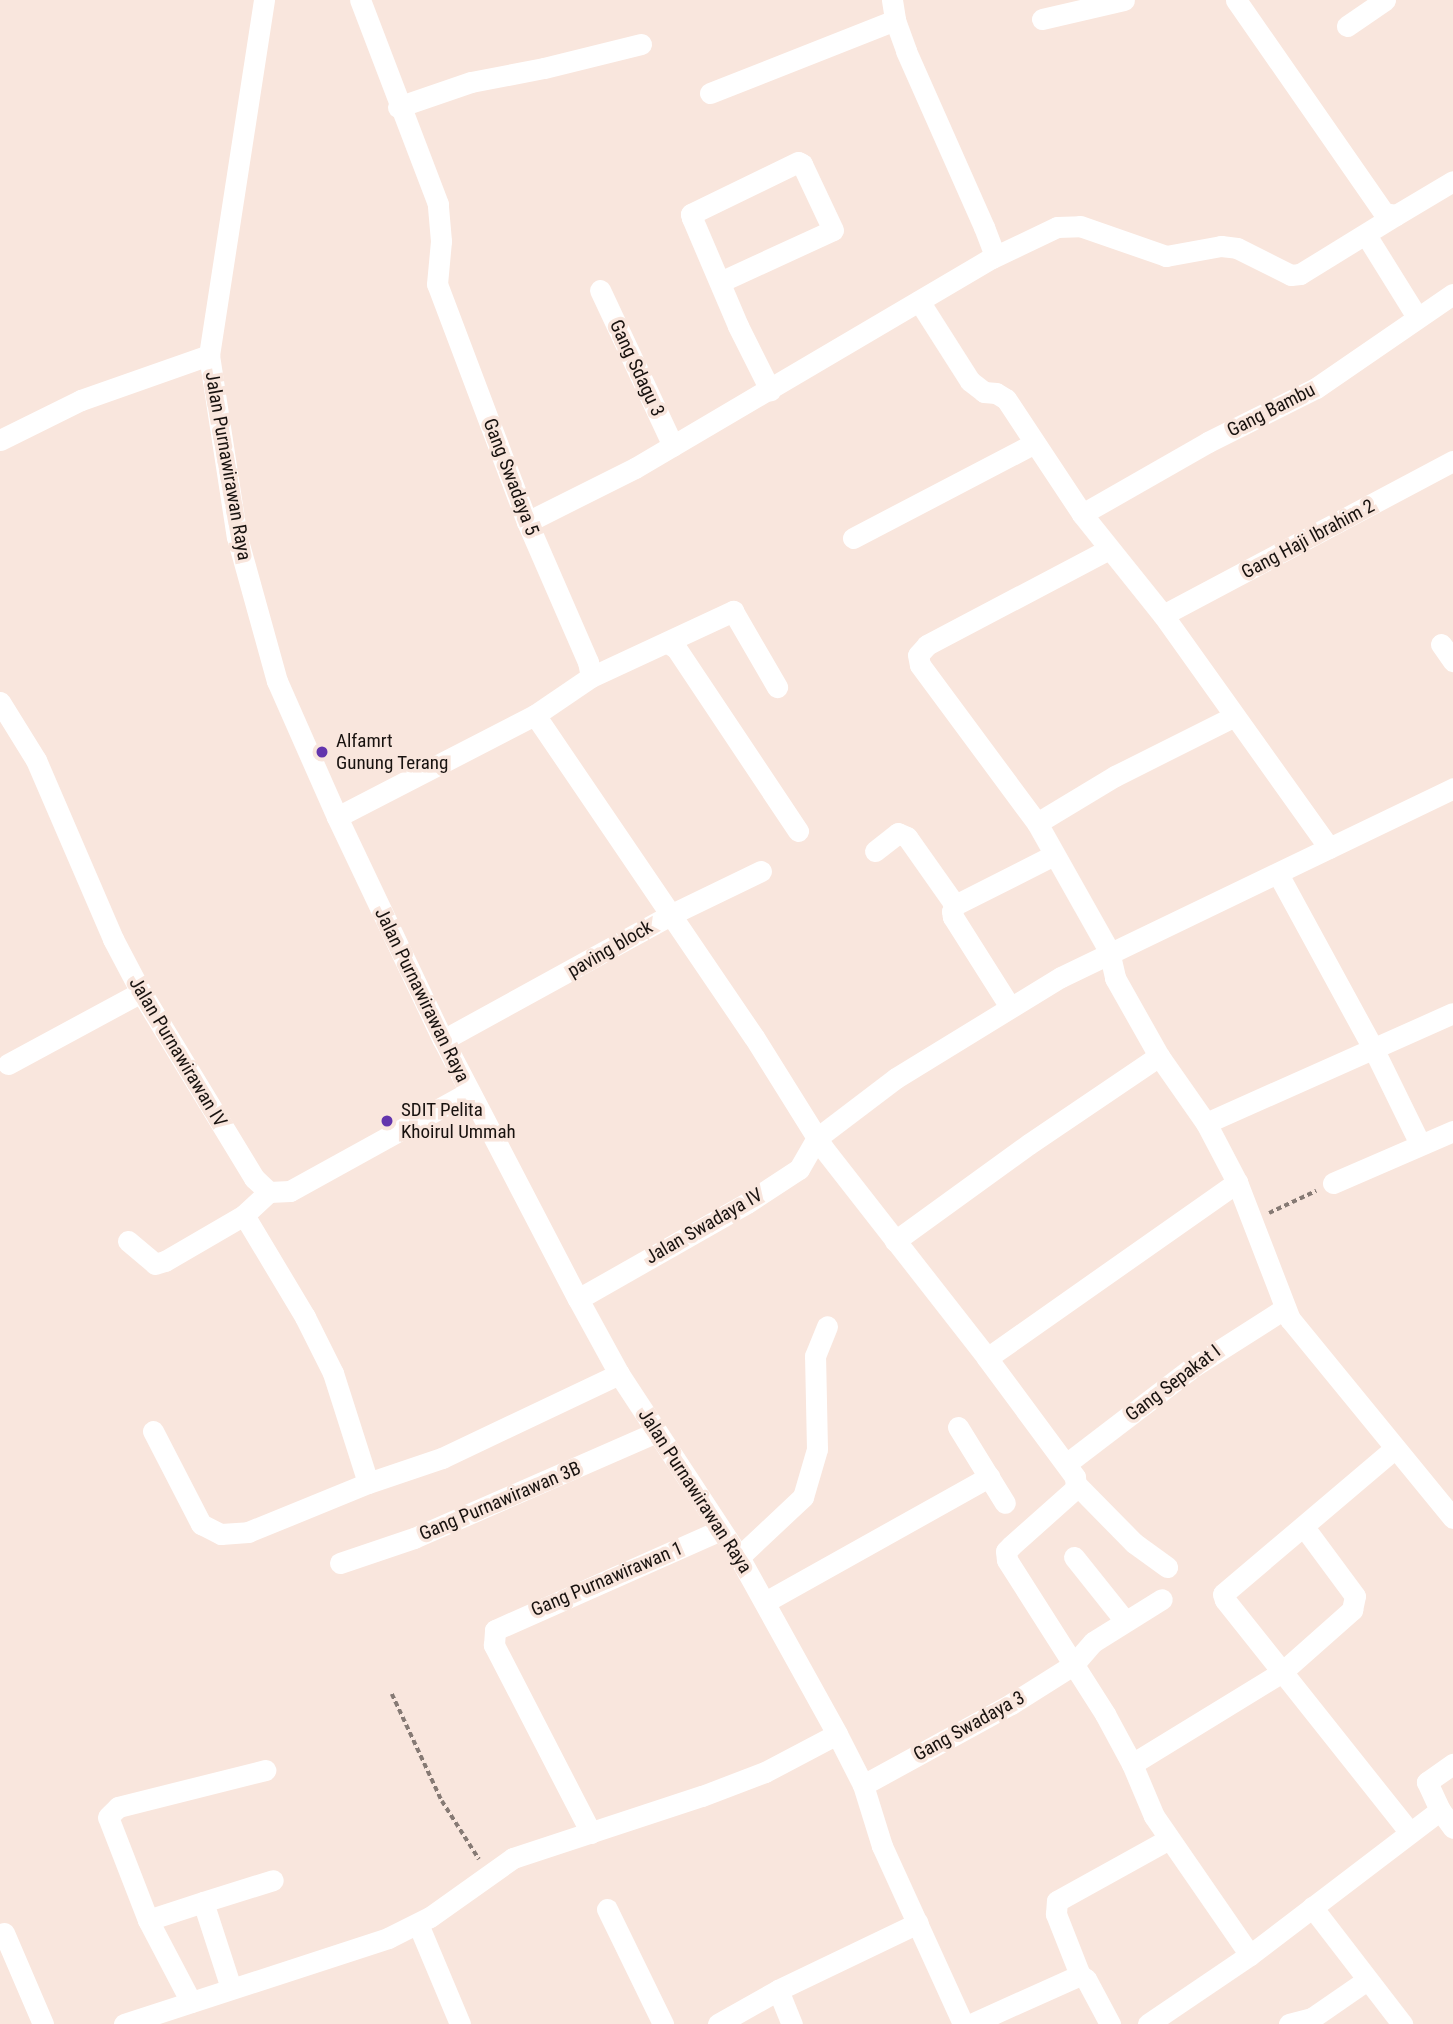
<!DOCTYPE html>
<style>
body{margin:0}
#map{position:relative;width:1453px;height:2024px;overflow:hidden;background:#f9e6dd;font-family:"Roboto Condensed",sans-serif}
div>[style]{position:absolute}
.path>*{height:3.5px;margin-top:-1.75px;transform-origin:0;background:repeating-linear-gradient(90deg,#867a74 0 5px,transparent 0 8.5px)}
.minor>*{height:21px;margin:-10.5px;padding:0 10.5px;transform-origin:10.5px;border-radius:10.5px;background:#fff}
.dots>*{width:19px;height:19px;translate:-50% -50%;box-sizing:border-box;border:4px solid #f9e6dd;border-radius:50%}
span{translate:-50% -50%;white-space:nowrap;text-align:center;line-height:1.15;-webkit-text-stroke:7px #f9e6dd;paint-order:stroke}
.street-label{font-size:19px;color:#18120f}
.poi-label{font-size:19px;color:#18120f}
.left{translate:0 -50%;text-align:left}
</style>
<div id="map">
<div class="path">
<i style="left:1269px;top:1213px;width:52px;rotate:-25.1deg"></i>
<i style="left:392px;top:1694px;width:118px;rotate:65deg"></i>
<i style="left:442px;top:1801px;width:69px;rotate:57.5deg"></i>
</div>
<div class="minor">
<i style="left:264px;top:0;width:359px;rotate:98.8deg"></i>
<i style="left:209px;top:355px;width:184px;rotate:81.3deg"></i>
<i style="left:237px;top:537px;width:149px;rotate:74.5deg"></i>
<i style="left:277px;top:681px;width:149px;rotate:66.2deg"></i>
<i style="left:337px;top:817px;width:247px;rotate:64.6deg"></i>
<i style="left:443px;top:1040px;width:292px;rotate:62.5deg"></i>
<i style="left:578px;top:1299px;width:85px;rotate:61.3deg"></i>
<i style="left:619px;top:1374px;width:219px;rotate:56.7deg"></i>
<i style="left:739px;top:1557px;width:202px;rotate:61deg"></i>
<i style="left:837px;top:1734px;width:57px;rotate:63deg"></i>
<i style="left:863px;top:1785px;width:64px;rotate:72.7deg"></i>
<i style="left:882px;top:1846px;width:196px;rotate:65.5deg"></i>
<i style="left:892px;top:0;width:20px;rotate:81deg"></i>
<i style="left:895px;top:20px;width:33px;rotate:70deg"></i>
<i style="left:906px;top:51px;width:193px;rotate:66.1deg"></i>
<i style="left:984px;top:227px;width:28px;rotate:69deg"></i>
<i style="left:994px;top:253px;width:5px;rotate:112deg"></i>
<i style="left:1236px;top:0;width:259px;rotate:55.2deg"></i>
<i style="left:1384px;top:213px;width:12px;rotate:9deg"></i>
<i style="left:1396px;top:215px;width:66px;rotate:-30.8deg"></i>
<i style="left:1042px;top:19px;width:84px;rotate:-13deg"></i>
<i style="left:1347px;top:26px;width:46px;rotate:-34.4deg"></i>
<i style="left:710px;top:93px;width:199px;rotate:-21.5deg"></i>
<i style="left:398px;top:107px;width:77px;rotate:-18.9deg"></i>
<i style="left:471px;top:82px;width:74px;rotate:-10.9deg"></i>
<i style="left:544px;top:68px;width:100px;rotate:-13.9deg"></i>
<i style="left:1366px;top:235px;width:97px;rotate:58.1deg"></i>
<i style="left:720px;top:282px;width:124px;rotate:-24.7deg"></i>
<i style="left:833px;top:230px;width:73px;rotate:-115.2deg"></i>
<i style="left:802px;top:164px;width:4px;rotate:-153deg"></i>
<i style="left:798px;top:162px;width:119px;rotate:154.1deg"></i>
<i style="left:691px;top:214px;width:4px;rotate:76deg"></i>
<i style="left:692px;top:218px;width:117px;rotate:66.9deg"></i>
<i style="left:738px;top:326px;width:72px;rotate:63.4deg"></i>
<i style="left:600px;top:290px;width:172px;rotate:64.9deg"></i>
<i style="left:919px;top:301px;width:95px;rotate:57.5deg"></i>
<i style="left:970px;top:381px;width:18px;rotate:38deg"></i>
<i style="left:984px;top:392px;width:12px;rotate:5deg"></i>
<i style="left:996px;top:393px;width:12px;rotate:31deg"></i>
<i style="left:1006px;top:399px;width:138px;rotate:56.5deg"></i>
<i style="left:1082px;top:514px;width:129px;rotate:51.3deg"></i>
<i style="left:1163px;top:615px;width:286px;rotate:54.5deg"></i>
<i style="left:0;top:440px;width:90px;rotate:-26.3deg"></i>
<i style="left:81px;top:400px;width:136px;rotate:-19.4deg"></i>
<i style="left:1082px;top:514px;width:145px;rotate:-29.7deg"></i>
<i style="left:1208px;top:442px;width:121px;rotate:-26.6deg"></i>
<i style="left:1316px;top:388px;width:166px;rotate:-34.5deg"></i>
<i style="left:527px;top:522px;width:121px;rotate:-26.6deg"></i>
<i style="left:635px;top:468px;width:414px;rotate:-30.5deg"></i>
<i style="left:992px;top:258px;width:72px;rotate:-25.5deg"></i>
<i style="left:1057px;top:227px;width:23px;rotate:-2deg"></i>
<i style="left:1080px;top:226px;width:91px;rotate:19.2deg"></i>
<i style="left:1166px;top:256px;width:56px;rotate:-10.3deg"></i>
<i style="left:1221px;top:246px;width:16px;rotate:7deg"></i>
<i style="left:1237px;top:248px;width:60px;rotate:26.6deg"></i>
<i style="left:1291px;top:275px;width:9px;rotate:-6deg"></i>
<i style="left:1300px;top:274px;width:113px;rotate:-31.6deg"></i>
<i style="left:853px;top:538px;width:205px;rotate:-27.6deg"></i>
<i style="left:1109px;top:549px;width:206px;rotate:152.2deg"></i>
<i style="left:927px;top:645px;width:13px;rotate:132deg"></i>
<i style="left:918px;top:655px;width:10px;rotate:79deg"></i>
<i style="left:920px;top:665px;width:197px;rotate:53.5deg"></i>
<i style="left:1037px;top:823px;width:147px;rotate:60.6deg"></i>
<i style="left:1109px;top:951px;width:28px;rotate:77deg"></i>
<i style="left:1115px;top:978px;width:90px;rotate:60.6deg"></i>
<i style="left:1159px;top:1056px;width:82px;rotate:55deg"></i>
<i style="left:1206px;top:1123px;width:67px;rotate:62.3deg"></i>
<i style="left:1237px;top:1182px;width:147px;rotate:68.9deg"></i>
<i style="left:1290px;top:1319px;width:257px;rotate:50.7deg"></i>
<i style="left:1163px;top:615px;width:328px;rotate:-28deg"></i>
<i style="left:668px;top:643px;width:9px;rotate:32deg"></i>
<i style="left:676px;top:648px;width:220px;rotate:56.3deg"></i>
<i style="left:1441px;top:644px;width:21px;rotate:55deg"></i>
<i style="left:591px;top:677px;width:157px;rotate:-24.9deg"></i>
<i style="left:733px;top:611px;width:88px;rotate:59.9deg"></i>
<i style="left:0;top:702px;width:68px;rotate:58.2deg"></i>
<i style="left:36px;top:760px;width:195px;rotate:66.7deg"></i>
<i style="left:113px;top:939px;width:60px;rotate:62.2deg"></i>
<i style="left:141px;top:992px;width:218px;rotate:58.7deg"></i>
<i style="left:254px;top:1178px;width:21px;rotate:43deg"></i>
<i style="left:269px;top:1192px;width:21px;rotate:-3deg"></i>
<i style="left:290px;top:1191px;width:205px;rotate:-28.9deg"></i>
<i style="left:535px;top:715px;width:389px;rotate:55.8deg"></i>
<i style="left:754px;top:1037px;width:132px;rotate:58deg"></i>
<i style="left:824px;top:1149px;width:265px;rotate:52deg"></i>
<i style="left:987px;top:1358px;width:148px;rotate:53.5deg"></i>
<i style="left:1075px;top:1477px;width:11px;rotate:85deg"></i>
<i style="left:1076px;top:1488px;width:87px;rotate:138.3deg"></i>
<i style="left:1011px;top:1546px;width:7px;rotate:135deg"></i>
<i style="left:1006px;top:1551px;width:9px;rotate:84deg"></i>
<i style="left:1007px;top:1560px;width:183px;rotate:57.5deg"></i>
<i style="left:1105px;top:1714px;width:57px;rotate:61.6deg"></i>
<i style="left:1132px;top:1764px;width:56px;rotate:67.1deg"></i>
<i style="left:1154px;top:1816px;width:169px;rotate:55.4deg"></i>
<i style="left:337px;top:817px;width:223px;rotate:-27.3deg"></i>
<i style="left:535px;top:715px;width:68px;rotate:-34.2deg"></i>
<i style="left:591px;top:677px;width:15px;rotate:-101deg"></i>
<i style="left:588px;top:662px;width:153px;rotate:-113.5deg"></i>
<i style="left:527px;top:522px;width:254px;rotate:-110.7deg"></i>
<i style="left:437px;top:284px;width:43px;rotate:-84.7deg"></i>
<i style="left:441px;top:241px;width:37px;rotate:-95deg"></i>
<i style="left:438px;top:204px;width:218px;rotate:-110.9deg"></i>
<i style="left:1037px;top:823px;width:91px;rotate:-31.1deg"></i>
<i style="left:1115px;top:776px;width:132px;rotate:-26.6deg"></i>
<i style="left:875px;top:851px;width:29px;rotate:-38deg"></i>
<i style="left:898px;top:833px;width:10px;rotate:24deg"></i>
<i style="left:907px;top:837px;width:83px;rotate:54.8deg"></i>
<i style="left:1278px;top:874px;width:198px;rotate:61.4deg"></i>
<i style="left:1373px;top:1048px;width:107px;rotate:63.9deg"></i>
<i style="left:1010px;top:1007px;width:107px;rotate:-122.3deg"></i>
<i style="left:953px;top:917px;width:6px;rotate:-99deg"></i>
<i style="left:952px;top:911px;width:7px;rotate:-63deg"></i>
<i style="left:955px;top:905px;width:111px;rotate:-26.8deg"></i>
<i style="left:443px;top:1040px;width:259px;rotate:-28.8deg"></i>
<i style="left:670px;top:915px;width:101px;rotate:-25.8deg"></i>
<i style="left:8px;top:1064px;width:151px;rotate:-28.4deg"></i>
<i style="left:1206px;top:1123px;width:270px;rotate:-24deg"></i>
<i style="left:1333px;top:1183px;width:131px;rotate:-23.4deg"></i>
<i style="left:244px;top:1215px;width:119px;rotate:59.1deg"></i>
<i style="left:305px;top:1317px;width:63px;rotate:63.4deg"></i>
<i style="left:333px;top:1373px;width:115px;rotate:72.3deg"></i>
<i style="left:128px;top:1241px;width:35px;rotate:40deg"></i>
<i style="left:155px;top:1264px;width:10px;rotate:-17deg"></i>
<i style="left:165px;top:1261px;width:91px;rotate:-30.2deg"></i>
<i style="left:244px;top:1215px;width:34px;rotate:-43deg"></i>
<i style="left:895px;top:1241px;width:165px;rotate:-35.9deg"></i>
<i style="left:1029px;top:1144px;width:157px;rotate:-34.1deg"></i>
<i style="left:578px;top:1299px;width:194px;rotate:-29.6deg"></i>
<i style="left:747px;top:1203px;width:62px;rotate:-33.2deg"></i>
<i style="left:799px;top:1169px;width:36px;rotate:-60deg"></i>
<i style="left:817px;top:1138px;width:99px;rotate:-37.2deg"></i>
<i style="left:896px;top:1078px;width:193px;rotate:-31.5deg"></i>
<i style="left:1061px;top:977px;width:435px;rotate:-25.7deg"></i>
<i style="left:987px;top:1358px;width:306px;rotate:-35.1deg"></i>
<i style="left:958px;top:1427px;width:89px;rotate:58.3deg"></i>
<i style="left:153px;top:1431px;width:105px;rotate:62.7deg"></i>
<i style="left:201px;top:1524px;width:22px;rotate:27deg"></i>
<i style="left:221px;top:1534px;width:27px;rotate:-4deg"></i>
<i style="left:248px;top:1532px;width:130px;rotate:-22.2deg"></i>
<i style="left:368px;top:1483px;width:78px;rotate:-18.7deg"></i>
<i style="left:442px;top:1458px;width:196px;rotate:-25.4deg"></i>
<i style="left:1394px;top:1449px;width:224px;rotate:139.7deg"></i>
<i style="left:1223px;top:1594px;width:6px;rotate:72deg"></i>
<i style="left:1225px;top:1600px;width:295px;rotate:51.5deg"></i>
<i style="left:1066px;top:1464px;width:160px;rotate:-37.4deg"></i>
<i style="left:1193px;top:1367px;width:108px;rotate:-32.5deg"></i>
<i style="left:1076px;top:1484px;width:83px;rotate:45.5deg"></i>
<i style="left:1134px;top:1543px;width:41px;rotate:36deg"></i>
<i style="left:739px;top:1557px;width:88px;rotate:-43.2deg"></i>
<i style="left:803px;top:1497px;width:50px;rotate:-73.7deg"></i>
<i style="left:817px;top:1449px;width:93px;rotate:-91.2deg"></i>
<i style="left:815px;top:1356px;width:32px;rotate:-68deg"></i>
<i style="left:1074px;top:1557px;width:82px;rotate:51.4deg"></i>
<i style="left:340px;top:1563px;width:78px;rotate:-18.7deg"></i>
<i style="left:414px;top:1538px;width:265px;rotate:-23.6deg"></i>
<i style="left:765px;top:1602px;width:257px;rotate:-29.2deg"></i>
<i style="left:1132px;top:1764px;width:176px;rotate:-31.5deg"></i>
<i style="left:1282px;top:1672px;width:94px;rotate:-41.5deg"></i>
<i style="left:1352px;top:1610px;width:14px;rotate:-78deg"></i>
<i style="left:1355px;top:1596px;width:86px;rotate:-126.5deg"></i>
<i style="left:863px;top:1785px;width:169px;rotate:-28.7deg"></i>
<i style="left:1011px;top:1704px;width:73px;rotate:-32.2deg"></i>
<i style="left:1073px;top:1665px;width:30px;rotate:-49deg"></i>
<i style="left:1093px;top:1642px;width:81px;rotate:-31.9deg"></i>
<i style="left:1440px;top:1810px;width:22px;rotate:54deg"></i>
<i style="left:591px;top:1833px;width:212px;rotate:-117.3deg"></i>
<i style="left:494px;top:1645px;width:15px;rotate:-86deg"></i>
<i style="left:495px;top:1630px;width:247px;rotate:-23.9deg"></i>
<i style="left:1312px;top:1907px;width:148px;rotate:52.4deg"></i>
<i style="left:607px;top:1909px;width:128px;rotate:64deg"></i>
<i style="left:148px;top:1920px;width:58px;rotate:-18.1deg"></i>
<i style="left:418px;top:1924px;width:108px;rotate:67.2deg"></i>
<i style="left:4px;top:1933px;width:99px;rotate:66.8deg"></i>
<i style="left:1080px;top:1975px;width:66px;rotate:-111.5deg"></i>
<i style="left:1056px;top:1914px;width:13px;rotate:-86deg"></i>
<i style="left:1057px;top:1901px;width:128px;rotate:-29deg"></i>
<i style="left:231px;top:1988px;width:90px;rotate:-108deg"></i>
<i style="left:203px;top:1902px;width:73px;rotate:-17.4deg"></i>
<i style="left:778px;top:1990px;width:37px;rotate:68deg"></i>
<i style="left:191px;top:2002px;width:93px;rotate:-117.7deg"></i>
<i style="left:148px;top:1920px;width:110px;rotate:-111.2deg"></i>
<i style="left:108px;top:1817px;width:14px;rotate:-45deg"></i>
<i style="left:118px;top:1807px;width:152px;rotate:-14.1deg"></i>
<i style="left:124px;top:2024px;width:278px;rotate:-18deg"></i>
<i style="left:388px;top:1938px;width:47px;rotate:-26.6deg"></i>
<i style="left:430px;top:1917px;width:102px;rotate:-35.4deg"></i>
<i style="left:513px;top:1858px;width:199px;rotate:-18.2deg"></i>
<i style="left:702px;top:1796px;width:67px;rotate:-20.9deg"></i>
<i style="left:765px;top:1772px;width:81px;rotate:-27.8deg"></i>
<i style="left:718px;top:2024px;width:69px;rotate:-29.5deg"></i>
<i style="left:778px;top:1990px;width:155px;rotate:-25.6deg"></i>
<i style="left:971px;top:2024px;width:120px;rotate:-24.2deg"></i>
<i style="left:1080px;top:1975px;width:7px;rotate:34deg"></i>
<i style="left:1086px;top:1979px;width:51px;rotate:61.9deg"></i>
<i style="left:1148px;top:2024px;width:123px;rotate:-34.1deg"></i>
<i style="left:1250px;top:1955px;width:239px;rotate:-37.3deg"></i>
<i style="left:1440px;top:1810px;width:31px;rotate:-115deg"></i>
<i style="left:1427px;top:1782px;width:32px;rotate:-35deg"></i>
<i style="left:1289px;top:2024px;width:24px;rotate:-15deg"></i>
<i style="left:1312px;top:2018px;width:67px;rotate:-34.6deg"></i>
</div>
<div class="dots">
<i style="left:322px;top:752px;background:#6335ad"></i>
<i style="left:387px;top:1121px;background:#6335ad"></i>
</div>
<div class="street-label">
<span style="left:637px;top:368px;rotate:65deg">Gang Sdagu 3</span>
<span style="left:1271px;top:410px;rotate:-27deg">Gang Bambu</span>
<span style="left:228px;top:466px;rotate:80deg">Jalan Purnawirawan Raya</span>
<span style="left:511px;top:477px;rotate:69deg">Gang Swadaya 5</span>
<span style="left:1308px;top:539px;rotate:-28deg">Gang Haji Ibrahim 2</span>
<span style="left:610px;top:949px;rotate:-30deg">paving block</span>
<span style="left:422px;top:995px;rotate:64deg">Jalan Purnawirawan Raya</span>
<span style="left:178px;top:1052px;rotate:59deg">Jalan Purnawirawan IV</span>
<span style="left:704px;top:1226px;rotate:-30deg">Jalan Swadaya IV</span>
<span style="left:1173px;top:1383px;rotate:-37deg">Gang Sepakat I</span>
<span style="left:695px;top:1491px;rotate:57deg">Jalan Purnawirawan Raya</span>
<span style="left:500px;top:1501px;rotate:-23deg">Gang Purnawirawan 3B</span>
<span style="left:607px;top:1579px;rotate:-23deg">Gang Purnawirawan 1</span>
<span style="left:969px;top:1726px;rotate:-29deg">Gang Swadaya 3</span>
</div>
<div class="poi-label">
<span class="left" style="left:336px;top:752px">Alfamrt<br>Gunung Terang</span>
<span class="left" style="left:401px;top:1121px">SDIT Pelita<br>Khoirul Ummah</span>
</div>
</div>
